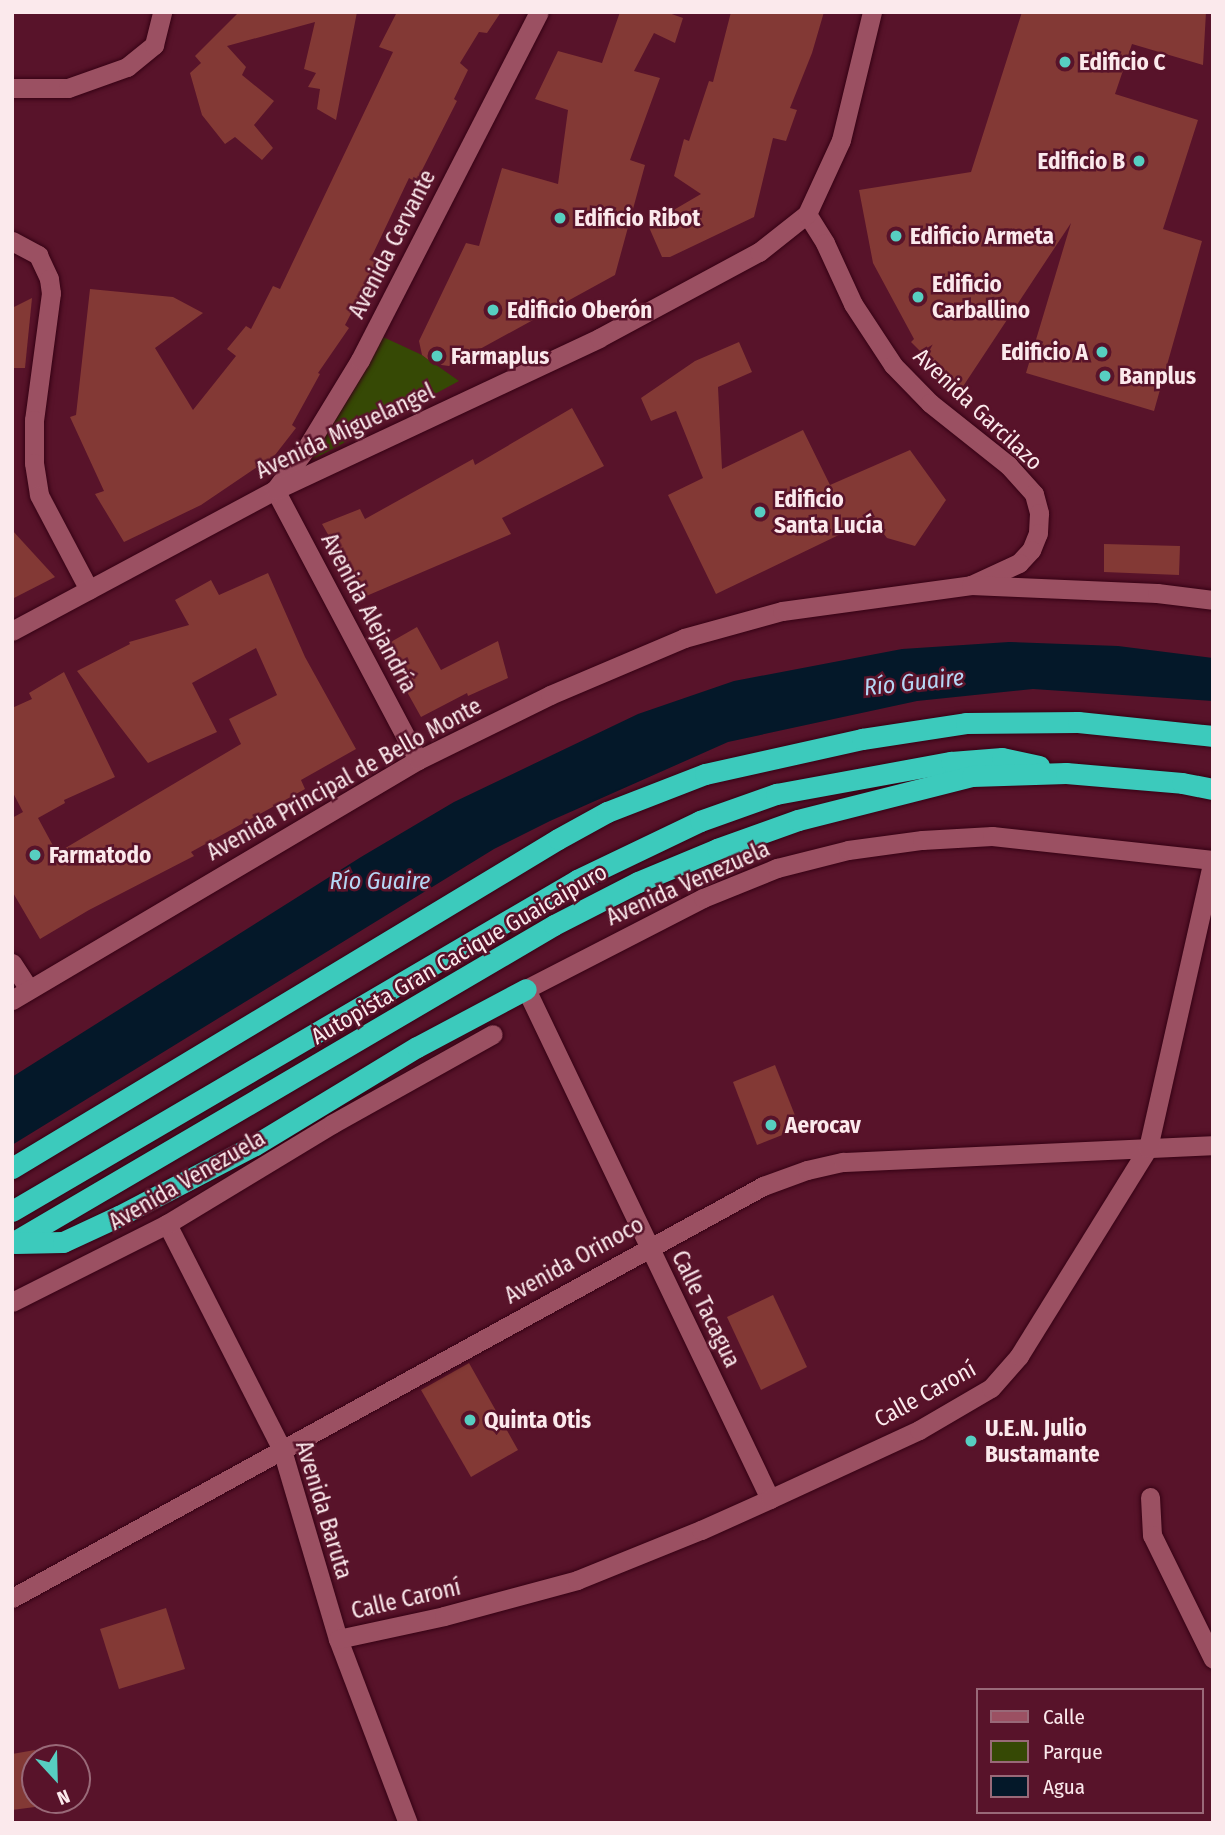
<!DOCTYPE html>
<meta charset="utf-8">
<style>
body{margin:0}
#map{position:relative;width:1225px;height:1835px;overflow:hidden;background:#58132a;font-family:"Fira Sans Condensed",sans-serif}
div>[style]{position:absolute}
.green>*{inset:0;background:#364905}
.water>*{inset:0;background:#041829}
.building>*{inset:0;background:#833935}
.roads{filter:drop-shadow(0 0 2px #350214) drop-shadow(0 0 2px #350214)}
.minor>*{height:19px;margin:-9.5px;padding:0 9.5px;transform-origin:9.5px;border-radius:9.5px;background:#9b5062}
.tertiary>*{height:19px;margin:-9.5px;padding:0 9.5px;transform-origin:9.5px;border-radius:9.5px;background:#9b5062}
.motorway>*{height:21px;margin:-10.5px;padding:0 10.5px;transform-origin:10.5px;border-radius:10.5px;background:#3ccabc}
.dots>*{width:19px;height:19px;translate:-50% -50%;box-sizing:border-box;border:4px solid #58132a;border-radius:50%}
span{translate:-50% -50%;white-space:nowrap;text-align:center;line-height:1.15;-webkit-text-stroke:5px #58132a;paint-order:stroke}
.poi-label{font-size:23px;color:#fbe9ec;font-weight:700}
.left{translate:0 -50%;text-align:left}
.right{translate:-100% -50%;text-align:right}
.street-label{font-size:23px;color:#fbe9ec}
.water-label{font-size:24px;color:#b5d7f5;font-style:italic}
.frame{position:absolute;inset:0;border:14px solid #fbe9ec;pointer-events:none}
.legend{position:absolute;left:976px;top:1688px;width:228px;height:126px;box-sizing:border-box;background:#58132a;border:2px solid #996978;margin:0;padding:9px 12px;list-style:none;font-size:21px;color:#fbe9ec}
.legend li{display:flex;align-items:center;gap:14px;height:35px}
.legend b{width:35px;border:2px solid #996978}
.north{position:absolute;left:21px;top:1744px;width:70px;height:70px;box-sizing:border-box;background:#58132a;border:2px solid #996978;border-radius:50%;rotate:158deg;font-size:19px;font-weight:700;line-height:28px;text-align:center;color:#fbe9ec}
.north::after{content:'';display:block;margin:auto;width:24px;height:32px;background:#57cec1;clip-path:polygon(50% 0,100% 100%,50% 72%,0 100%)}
</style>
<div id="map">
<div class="green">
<i style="clip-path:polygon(381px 336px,422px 355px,459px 381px,312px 460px)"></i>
</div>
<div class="water">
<i style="clip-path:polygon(1009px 642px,1118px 646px,1213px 658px,1213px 701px,1033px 689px,917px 701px,728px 742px,550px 821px,494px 849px,12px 1145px,12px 1077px,361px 857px,454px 802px,638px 714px,734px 681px,902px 649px)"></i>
</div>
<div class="building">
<i style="clip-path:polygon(239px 12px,357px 12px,336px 120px,317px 109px,320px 89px,308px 87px,316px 73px,304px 69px,315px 22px,227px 46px,246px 67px,242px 75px,274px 101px,254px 125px,273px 148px,262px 160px,235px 137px,225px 144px,202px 115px,190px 73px,201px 63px,195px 56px)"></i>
<i style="clip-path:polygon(397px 12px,501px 12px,487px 33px,479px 32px,460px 63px,468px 70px,454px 99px,457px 101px,416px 182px,409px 178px,371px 258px,378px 262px,345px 325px,349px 328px,318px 373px,320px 374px,292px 425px,296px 428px,275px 455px,201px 505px,124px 542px,95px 494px,104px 491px,70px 417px,76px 415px,90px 289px,173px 297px,203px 313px,155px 348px,193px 410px,236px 356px,227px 349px,246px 326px,251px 329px,273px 286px,280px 289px,393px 52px,379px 47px)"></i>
<i style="clip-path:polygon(620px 12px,666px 12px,683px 18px,675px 43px,654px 33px,634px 71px,660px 78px,630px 160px,645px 165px,615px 275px,449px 366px,434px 364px,422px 355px,419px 341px,466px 243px,479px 246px,502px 168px,558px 184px,568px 110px,535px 99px,558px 51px,602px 63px)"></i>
<i style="clip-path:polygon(731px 12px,824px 12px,812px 53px,790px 108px,797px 110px,786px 141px,773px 138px,754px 217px,670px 257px,662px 257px,648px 225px,701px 194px,674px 176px,684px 139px,689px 141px,709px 81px,713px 82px)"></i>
<i style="clip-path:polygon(1022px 12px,1206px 12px,1203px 65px,1132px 44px,1115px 94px,1198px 120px,1163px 229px,1202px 241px,1154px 411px,1026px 373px,1071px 223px,960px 391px,911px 342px,914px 339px,873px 263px,859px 190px,971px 172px)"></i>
<i style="clip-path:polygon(32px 298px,25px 368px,12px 368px,12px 308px)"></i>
<i style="clip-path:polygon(739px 342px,752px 372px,718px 387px,722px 469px,803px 430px,830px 485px,910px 450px,946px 500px,915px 546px,887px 538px,872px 519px,716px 594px,668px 495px,703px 478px,676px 411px,651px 421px,641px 398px,695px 361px)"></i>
<i style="clip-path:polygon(572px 408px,604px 466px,502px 518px,511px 534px,364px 597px,322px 524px,360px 509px,365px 519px,473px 459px,475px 465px)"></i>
<i style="clip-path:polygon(12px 530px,55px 577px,12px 599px)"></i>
<i style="clip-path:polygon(1104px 544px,1180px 546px,1179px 575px,1104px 572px)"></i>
<i style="clip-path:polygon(268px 573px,305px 657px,356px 749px,301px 780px,305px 789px,191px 852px,194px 856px,89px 910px,40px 939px,12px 891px,12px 818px,23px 812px,12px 791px,12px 708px,32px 699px,29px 693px,64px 672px,115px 777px,64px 800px,65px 803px,38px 818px,57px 853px,241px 744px,229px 719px,277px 695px,256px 648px,192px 683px,217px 732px,148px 763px,77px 671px,130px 644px,129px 642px,189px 625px,175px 600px,211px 580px,219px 595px)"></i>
<i style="clip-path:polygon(417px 627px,441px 670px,498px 641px,508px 678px,468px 696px,467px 693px,421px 717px,382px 647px)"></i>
<i style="clip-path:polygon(775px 1065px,800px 1128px,757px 1145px,733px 1082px)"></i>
<i style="clip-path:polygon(773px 1295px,807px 1367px,761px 1390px,727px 1317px)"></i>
<i style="clip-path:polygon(469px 1363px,518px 1450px,471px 1477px,421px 1390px)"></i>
<i style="clip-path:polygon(166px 1608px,185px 1669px,119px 1689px,100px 1629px)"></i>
<i style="clip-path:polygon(35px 1750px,35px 1807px,12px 1810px,12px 1754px)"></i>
</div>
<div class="roads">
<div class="minor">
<i style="left:12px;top:88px;width:56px"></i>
<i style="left:68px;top:88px;width:63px;rotate:-19.6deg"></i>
<i style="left:127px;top:67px;width:35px;rotate:-39deg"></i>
<i style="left:154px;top:45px;width:34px;rotate:-76deg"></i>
<i style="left:807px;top:214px;width:34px;rotate:58deg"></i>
<i style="left:825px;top:243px;width:67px;rotate:65.3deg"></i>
<i style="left:853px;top:304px;width:73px;rotate:56.7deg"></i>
<i style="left:893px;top:365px;width:53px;rotate:45.8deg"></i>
<i style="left:930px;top:403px;width:100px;rotate:38.5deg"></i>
<i style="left:1008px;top:465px;width:39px;rotate:48deg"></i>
<i style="left:1034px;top:494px;width:20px;rotate:75deg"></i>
<i style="left:1039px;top:513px;width:20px;rotate:93deg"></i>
<i style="left:1038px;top:533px;width:18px;rotate:112deg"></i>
<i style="left:1031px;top:550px;width:18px;rotate:133deg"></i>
<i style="left:1019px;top:563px;width:53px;rotate:155.4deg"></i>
<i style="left:12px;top:241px;width:30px;rotate:28deg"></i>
<i style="left:38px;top:255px;width:26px;rotate:65deg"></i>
<i style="left:49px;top:279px;width:14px;rotate:82deg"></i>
<i style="left:51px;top:293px;width:128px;rotate:97.6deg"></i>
<i style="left:34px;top:420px;width:43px;rotate:90deg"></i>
<i style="left:34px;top:463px;width:32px;rotate:81deg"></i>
<i style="left:39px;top:495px;width:107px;rotate:62.2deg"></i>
<i style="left:418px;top:760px;width:306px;rotate:-117.9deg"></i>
<i style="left:275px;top:490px;width:54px;rotate:-53.3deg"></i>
<i style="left:307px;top:447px;width:102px;rotate:-58.7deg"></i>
<i style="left:360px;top:360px;width:391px;rotate:-62.8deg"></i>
<i style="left:12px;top:963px;width:31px;rotate:57deg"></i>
<i style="left:167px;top:1224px;width:254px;rotate:63deg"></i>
<i style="left:282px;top:1450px;width:197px;rotate:73.5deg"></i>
<i style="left:338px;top:1639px;width:197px;rotate:69.2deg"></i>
<i style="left:12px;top:1302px;width:174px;rotate:-26.7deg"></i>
<i style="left:167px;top:1224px;width:193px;rotate:-31.2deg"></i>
<i style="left:332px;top:1124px;width:184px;rotate:-29.2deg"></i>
<i style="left:1150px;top:1497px;width:38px;rotate:87deg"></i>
<i style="left:1152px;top:1535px;width:138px;rotate:63.8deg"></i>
<i style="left:770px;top:1499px;width:565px;rotate:-115.57deg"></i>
<i style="left:526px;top:989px;width:199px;rotate:-27.2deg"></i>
<i style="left:703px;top:898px;width:80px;rotate:-22.1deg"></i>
<i style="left:777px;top:868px;width:73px;rotate:-14.2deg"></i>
<i style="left:848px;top:850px;width:75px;rotate:-7.7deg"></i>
<i style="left:922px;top:840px;width:70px;rotate:-3.3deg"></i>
<i style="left:992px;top:836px;width:222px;rotate:6.2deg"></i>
<i style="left:12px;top:1598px;width:857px;rotate:-28.75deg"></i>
<i style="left:763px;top:1186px;width:47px;rotate:-20deg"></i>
<i style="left:807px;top:1170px;width:37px;rotate:-13deg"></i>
<i style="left:843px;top:1162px;width:370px;rotate:-2.6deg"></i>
<i style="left:338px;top:1639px;width:108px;rotate:-12.2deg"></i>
<i style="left:444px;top:1616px;width:138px;rotate:-15.1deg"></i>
<i style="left:577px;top:1580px;width:134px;rotate:-22deg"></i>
<i style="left:701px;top:1530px;width:76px;rotate:-24.2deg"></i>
<i style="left:770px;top:1499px;width:164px;rotate:-24.8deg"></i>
<i style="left:919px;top:1430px;width:83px;rotate:-30.3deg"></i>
<i style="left:991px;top:1388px;width:43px;rotate:-48.8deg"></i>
<i style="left:1019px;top:1356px;width:245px;rotate:-58.2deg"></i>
<i style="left:1148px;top:1148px;width:295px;rotate:-77.3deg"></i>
</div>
<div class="tertiary">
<i style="left:12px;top:631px;width:298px;rotate:-28.2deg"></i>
<i style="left:275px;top:490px;width:358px;rotate:-25.1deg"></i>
<i style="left:599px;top:338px;width:182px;rotate:-28.3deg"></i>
<i style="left:759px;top:252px;width:61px;rotate:-38.4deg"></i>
<i style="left:807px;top:214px;width:81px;rotate:-65.3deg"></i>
<i style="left:841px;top:140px;width:132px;rotate:-76.4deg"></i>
<i style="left:12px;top:1000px;width:472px;rotate:-30.6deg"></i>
<i style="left:418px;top:760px;width:147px;rotate:-26.2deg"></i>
<i style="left:550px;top:695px;width:146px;rotate:-23deg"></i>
<i style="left:684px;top:638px;width:102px;rotate:-15.4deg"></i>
<i style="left:782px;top:611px;width:191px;rotate:-7.8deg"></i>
<i style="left:971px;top:585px;width:186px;rotate:2.5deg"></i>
<i style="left:1157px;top:593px;width:56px;rotate:7.1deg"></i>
</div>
<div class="motorway">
<i style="left:12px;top:1168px;width:637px;rotate:-31.07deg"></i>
<i style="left:558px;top:839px;width:56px;rotate:-28.9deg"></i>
<i style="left:607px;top:812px;width:105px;rotate:-21.2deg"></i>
<i style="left:705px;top:774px;width:161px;rotate:-12.6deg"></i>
<i style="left:862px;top:739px;width:105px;rotate:-8.7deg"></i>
<i style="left:966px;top:723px;width:112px;rotate:-0.5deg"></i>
<i style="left:1078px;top:722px;width:136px;rotate:5.9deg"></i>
<i style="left:12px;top:1211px;width:655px;rotate:-30.36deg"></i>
<i style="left:577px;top:880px;width:136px;rotate:-25.6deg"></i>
<i style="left:700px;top:821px;width:81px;rotate:-19.6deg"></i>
<i style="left:776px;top:794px;width:178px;rotate:-10.4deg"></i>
<i style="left:951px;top:762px;width:51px;rotate:-4.5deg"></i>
<i style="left:1002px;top:758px;width:38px;rotate:12deg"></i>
<i style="left:12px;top:1243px;width:628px;rotate:-30.4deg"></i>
<i style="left:554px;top:925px;width:94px;rotate:-27.1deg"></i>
<i style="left:638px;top:882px;width:86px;rotate:-22.7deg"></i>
<i style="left:717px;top:849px;width:86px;rotate:-19.7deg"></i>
<i style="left:798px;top:820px;width:179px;rotate:-14.2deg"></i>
<i style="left:972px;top:776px;width:94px;rotate:-1.8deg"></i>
<i style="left:1066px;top:773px;width:116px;rotate:4.9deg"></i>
<i style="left:1182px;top:783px;width:32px;rotate:11deg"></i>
<i style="left:15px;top:1243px;width:48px;rotate:-1.2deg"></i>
<i style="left:63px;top:1242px;width:62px;rotate:-24.9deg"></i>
<i style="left:119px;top:1216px;width:153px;rotate:-27.6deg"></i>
<i style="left:255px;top:1145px;width:189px;rotate:-31.2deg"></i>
<i style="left:417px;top:1047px;width:123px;rotate:-28deg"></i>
</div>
</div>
<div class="dots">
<i style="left:1065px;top:62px;background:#57cec1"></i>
<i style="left:1139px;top:161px;background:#57cec1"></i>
<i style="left:560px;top:218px;background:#57cec1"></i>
<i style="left:896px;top:236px;background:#57cec1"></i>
<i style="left:918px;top:297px;background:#57cec1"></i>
<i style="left:493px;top:310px;background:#57cec1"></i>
<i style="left:1102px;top:352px;background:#57cec1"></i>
<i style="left:437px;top:356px;background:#57cec1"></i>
<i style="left:1105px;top:376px;background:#57cec1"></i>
<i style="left:760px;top:512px;background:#57cec1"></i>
<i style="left:35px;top:855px;background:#57cec1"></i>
<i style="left:771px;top:1125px;background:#57cec1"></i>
<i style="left:470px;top:1420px;background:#57cec1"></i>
<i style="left:971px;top:1441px;background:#57cec1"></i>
</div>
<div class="poi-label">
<span class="left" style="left:1079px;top:62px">Edificio C</span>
<span class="right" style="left:1125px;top:161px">Edificio B</span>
<span class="left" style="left:574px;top:218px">Edificio Ribot</span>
<span class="left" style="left:910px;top:236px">Edificio Armeta</span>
<span class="left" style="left:932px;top:297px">Edificio<br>Carballino</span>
<span class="left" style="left:507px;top:310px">Edificio Oberón</span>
<span class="right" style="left:1088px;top:352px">Edificio A</span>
<span class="left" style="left:451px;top:356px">Farmaplus</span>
<span class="left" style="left:1119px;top:376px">Banplus</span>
<span class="left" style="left:774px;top:512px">Edificio<br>Santa Lucía</span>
<span class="left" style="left:49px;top:855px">Farmatodo</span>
<span class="left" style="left:785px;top:1125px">Aerocav</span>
<span class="left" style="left:484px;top:1420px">Quinta Otis</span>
<span class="left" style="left:985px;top:1441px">U.E.N. Julio<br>Bustamante</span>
</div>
<div class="street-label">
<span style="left:392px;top:244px;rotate:-63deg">Avenida Cervante</span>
<span style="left:978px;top:409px;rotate:43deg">Avenida Garcilazo</span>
<span style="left:345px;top:431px;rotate:-25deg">Avenida Miguelangel</span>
<span style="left:369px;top:613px;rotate:62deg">Avenida Alejandría</span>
<span style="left:344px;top:779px;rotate:-29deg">Avenida Principal de Bello Monte</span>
<span style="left:688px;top:883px;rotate:-24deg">Avenida Venezuela</span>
<span style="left:459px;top:954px;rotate:-30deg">Autopista Gran Cacique Guaicaipuro</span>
<span style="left:187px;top:1180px;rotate:-30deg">Avenida Venezuela</span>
<span style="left:574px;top:1260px;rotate:-29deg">Avenida Orinoco</span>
<span style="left:706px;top:1309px;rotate:64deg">Calle Tacagua</span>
<span style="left:925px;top:1394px;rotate:-29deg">Calle Caroní</span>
<span style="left:324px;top:1510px;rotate:73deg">Avenida Baruta</span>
<span style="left:406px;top:1599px;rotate:-13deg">Calle Caroní</span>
</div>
<div class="water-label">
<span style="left:914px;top:683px;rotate:-6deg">Río Guaire</span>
<span style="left:380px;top:882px">Río Guaire</span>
</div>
<div class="frame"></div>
<ul class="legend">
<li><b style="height:9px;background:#9b5062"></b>Calle</li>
<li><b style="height:19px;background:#364905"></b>Parque</li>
<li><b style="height:19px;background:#041829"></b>Agua</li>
</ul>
<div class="north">N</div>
</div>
